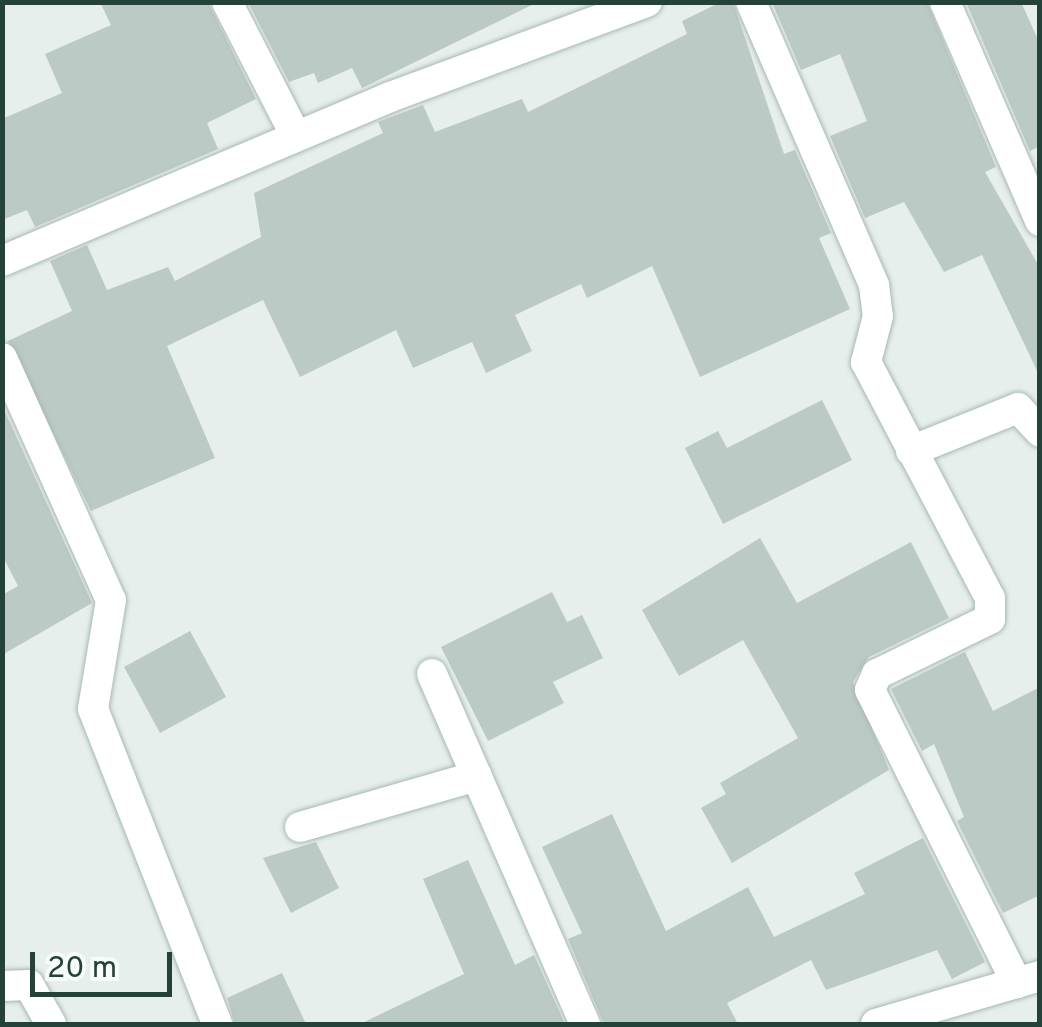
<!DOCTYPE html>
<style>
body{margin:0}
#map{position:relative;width:1042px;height:1027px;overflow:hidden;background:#e6efeb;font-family:Overpass,sans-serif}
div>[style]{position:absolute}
.building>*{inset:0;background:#bbcac4}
.roads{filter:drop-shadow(0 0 2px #a8b8b2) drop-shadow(0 0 2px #a8b8b2)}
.street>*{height:30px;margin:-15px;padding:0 15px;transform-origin:15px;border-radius:15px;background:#fff}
span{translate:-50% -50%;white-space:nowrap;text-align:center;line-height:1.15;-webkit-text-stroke:9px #f7fbf9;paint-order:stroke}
.frame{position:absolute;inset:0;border:5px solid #24423a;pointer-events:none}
.scale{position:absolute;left:30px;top:952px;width:142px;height:45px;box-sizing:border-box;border:5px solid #24423a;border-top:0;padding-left:12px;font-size:30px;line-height:35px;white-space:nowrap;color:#24423a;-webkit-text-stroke:8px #f7fbf9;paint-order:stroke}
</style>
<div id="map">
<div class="building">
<i style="clip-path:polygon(100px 2px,208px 2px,256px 99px,207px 123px,218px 149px,35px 227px,27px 210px,2px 220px,2px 119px,62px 93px,45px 54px,111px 25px)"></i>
<i style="clip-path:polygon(248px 2px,538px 2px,362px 88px,352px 68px,318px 83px,314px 73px,289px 82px)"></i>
<i style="clip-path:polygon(721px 2px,733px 2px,784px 154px,795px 150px,831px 233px,819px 238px,850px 309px,700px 377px,652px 266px,587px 298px,581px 284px,515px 315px,532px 351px,486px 373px,472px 342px,413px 368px,396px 330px,300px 377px,263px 300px,167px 346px,215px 458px,91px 511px,8px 341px,72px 311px,50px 261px,87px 245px,107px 290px,168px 267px,175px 281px,261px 237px,254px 193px,383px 133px,378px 122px,423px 105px,435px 132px,522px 99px,528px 112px,687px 34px,682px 21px)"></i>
<i style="clip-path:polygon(772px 2px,927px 2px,996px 167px,985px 172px,1040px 268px,1040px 377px,982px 255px,944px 272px,904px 202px,865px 218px,830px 136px,867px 121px,840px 54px,801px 70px)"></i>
<i style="clip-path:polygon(966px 2px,1021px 2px,1040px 44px,1040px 146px,1030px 151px)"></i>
<i style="clip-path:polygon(822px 400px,852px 460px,723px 524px,685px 448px,718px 431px,727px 448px)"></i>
<i style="clip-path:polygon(2px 405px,92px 603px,2px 655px,2px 595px,18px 586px,2px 555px)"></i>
<i style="clip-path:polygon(760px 538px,797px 603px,911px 542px,949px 618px,869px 657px,853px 682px,889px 770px,732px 863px,701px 808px,726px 794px,720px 783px,798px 738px,743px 640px,679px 676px,642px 610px)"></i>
<i style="clip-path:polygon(552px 592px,567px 622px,582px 615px,603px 658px,553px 682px,564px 703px,488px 741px,441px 647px)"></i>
<i style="clip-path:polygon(190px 631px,226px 697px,160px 733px,124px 667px)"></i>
<i style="clip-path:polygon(965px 652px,993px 711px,1040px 687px,1040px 895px,1003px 913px,957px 821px,964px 817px,934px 744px,922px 751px,891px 689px)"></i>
<i style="clip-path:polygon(612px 814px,666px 931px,748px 887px,774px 937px,865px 894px,854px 873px,923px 838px,985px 962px,952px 979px,937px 950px,826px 990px,811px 960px,727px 1003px,738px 1024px,604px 1024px,568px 939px,582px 933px,542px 847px)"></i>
<i style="clip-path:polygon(316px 842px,339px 888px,291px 913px,263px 858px)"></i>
<i style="clip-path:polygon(468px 860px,515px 965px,534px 955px,565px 1024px,360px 1024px,464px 974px,423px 879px)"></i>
<i style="clip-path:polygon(282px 973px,306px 1024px,235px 1024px,227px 998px)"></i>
</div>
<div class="roads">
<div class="street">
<i style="left:227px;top:2px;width:151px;rotate:62.8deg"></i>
<i style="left:751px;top:2px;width:309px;rotate:66.5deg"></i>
<i style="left:874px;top:285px;width:31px;rotate:83deg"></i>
<i style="left:878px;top:316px;width:48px;rotate:104.6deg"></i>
<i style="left:866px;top:362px;width:267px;rotate:62.3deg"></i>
<i style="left:990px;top:598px;width:21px;rotate:90deg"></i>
<i style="left:990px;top:619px;width:126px;rotate:154deg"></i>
<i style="left:877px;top:674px;width:17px;rotate:114deg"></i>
<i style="left:870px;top:690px;width:328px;rotate:63.4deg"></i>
<i style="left:945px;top:2px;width:239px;rotate:66.5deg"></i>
<i style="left:2px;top:261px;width:421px;rotate:-22.9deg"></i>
<i style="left:390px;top:97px;width:274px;rotate:-20.3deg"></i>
<i style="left:2px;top:358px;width:265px;rotate:65.8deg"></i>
<i style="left:111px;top:600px;width:110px;rotate:99.4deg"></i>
<i style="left:93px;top:709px;width:339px;rotate:68.5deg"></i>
<i style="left:911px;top:451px;width:115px;rotate:-21.9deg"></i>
<i style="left:1018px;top:408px;width:33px;rotate:47deg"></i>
<i style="left:432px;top:674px;width:382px;rotate:66.4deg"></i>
<i style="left:300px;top:827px;width:184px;rotate:-16.1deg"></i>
<i style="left:2px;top:986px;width:27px;rotate:-2deg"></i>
<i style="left:29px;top:985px;width:45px;rotate:60.6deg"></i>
<i style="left:876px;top:1024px;width:171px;rotate:-16.3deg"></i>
</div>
</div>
<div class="frame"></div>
<div class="scale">20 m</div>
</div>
